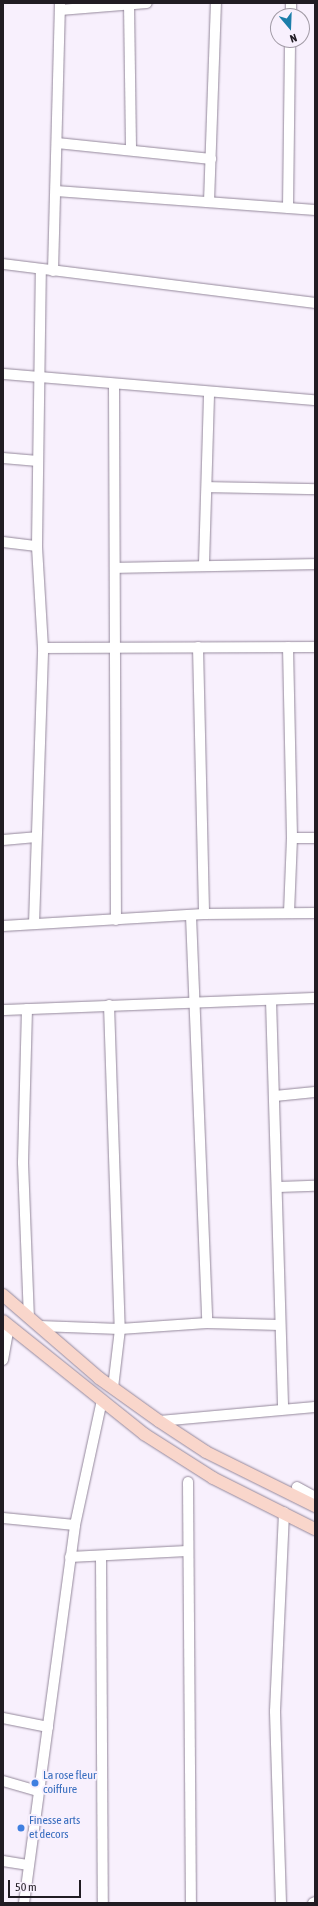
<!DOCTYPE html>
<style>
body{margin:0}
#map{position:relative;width:318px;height:1906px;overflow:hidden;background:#f8f0fd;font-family:"Asap Condensed",sans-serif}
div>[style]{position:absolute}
.roads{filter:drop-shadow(0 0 1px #94889b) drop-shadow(0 0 1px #94889b)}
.minor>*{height:10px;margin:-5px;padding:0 5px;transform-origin:5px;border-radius:5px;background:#fff}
.major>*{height:12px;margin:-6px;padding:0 6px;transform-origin:6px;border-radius:6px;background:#f9d6cb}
.dots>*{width:11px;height:11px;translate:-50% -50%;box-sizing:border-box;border:2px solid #f8f0fd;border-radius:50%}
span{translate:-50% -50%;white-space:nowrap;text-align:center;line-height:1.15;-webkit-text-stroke:4px #f8f0fd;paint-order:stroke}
.shop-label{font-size:12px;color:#366cbe}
.left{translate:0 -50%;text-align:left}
.frame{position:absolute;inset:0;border:4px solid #211c23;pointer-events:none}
.north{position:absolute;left:270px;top:8px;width:40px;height:40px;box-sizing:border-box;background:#f8f0fd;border:1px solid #a29ba6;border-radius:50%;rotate:161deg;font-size:11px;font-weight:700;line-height:16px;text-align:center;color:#211c23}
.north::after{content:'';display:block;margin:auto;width:14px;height:18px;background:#1c7eaa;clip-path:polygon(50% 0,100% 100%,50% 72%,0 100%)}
.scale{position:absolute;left:8px;top:1880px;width:73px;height:18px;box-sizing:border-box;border:2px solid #211c23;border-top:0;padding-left:5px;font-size:12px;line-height:14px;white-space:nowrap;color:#211c23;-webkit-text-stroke:3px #f8f0fd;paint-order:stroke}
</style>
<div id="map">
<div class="roads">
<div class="minor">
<i style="left:129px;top:4px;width:146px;rotate:89.2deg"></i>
<i style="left:60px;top:10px;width:87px;rotate:-4.6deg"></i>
<i style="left:291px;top:16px;width:13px;rotate:-90deg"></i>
<i style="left:57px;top:143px;width:155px;rotate:5.9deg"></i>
<i style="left:56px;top:191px;width:260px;rotate:4.2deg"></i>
<i style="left:209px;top:202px;width:199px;rotate:-88deg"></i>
<i style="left:288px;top:208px;width:168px;rotate:-89.3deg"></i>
<i style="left:3px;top:264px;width:314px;rotate:7.1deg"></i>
<i style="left:53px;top:271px;width:268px;rotate:-88.5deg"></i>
<i style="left:3px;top:374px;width:313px;rotate:4.8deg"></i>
<i style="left:114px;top:385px;width:535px;rotate:89.79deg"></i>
<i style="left:3px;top:458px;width:35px;rotate:5deg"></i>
<i style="left:207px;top:487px;width:108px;rotate:1.1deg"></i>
<i style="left:3px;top:542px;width:34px;rotate:7deg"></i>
<i style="left:204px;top:564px;width:172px;rotate:-88.3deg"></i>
<i style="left:115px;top:568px;width:200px;rotate:-1.1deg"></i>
<i style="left:198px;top:647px;width:267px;rotate:88.7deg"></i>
<i style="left:288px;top:647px;width:191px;rotate:88.8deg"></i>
<i style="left:292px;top:838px;width:74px;rotate:92.3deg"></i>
<i style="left:43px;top:648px;width:272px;rotate:-0.2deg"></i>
<i style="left:292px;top:838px;width:23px"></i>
<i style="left:3px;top:840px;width:33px;rotate:-5deg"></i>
<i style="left:191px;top:916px;width:407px;rotate:87.7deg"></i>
<i style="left:34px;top:924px;width:276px;rotate:-88.1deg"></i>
<i style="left:43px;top:648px;width:102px;rotate:-93.4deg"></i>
<i style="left:37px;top:546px;width:277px;rotate:-89.2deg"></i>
<i style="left:3px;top:926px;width:201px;rotate:-3.4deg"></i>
<i style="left:204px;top:914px;width:111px;rotate:-0.5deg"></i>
<i style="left:271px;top:1000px;width:408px;rotate:88.3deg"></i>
<i style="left:109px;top:1005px;width:324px;rotate:88.1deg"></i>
<i style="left:120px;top:1329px;width:59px;rotate:96.8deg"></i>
<i style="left:27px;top:1009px;width:154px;rotate:91.5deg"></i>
<i style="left:23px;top:1163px;width:155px;rotate:87.8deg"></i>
<i style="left:3px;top:1010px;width:312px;rotate:-2.2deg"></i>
<i style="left:275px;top:1096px;width:40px;rotate:-5.7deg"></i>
<i style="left:278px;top:1187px;width:37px;rotate:-2deg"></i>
<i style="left:39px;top:1326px;width:81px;rotate:2.1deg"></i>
<i style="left:120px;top:1329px;width:87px;rotate:-3.9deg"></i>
<i style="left:207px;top:1323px;width:73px;rotate:1.6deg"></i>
<i style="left:3px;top:1360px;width:35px;rotate:-80deg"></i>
<i style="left:159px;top:1421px;width:157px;rotate:-5.1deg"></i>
<i style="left:188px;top:1482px;width:421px;rotate:89.6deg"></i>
<i style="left:297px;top:1487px;width:21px;rotate:29deg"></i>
<i style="left:3px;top:1518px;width:72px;rotate:5.6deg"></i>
<i style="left:101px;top:1556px;width:347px;rotate:89.7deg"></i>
<i style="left:70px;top:1557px;width:117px;rotate:-2.9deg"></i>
<i style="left:3px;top:1718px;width:46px;rotate:11.3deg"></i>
<i style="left:3px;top:1781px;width:37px;rotate:16deg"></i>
<i style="left:3px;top:1861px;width:26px;rotate:9deg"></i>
<i style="left:24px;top:1903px;width:381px;rotate:-82.3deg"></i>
<i style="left:75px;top:1525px;width:128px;rotate:-77.8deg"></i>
<i style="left:281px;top:1903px;width:192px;rotate:-91.8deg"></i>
<i style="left:275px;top:1711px;width:199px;rotate:-87.4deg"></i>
<i style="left:313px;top:1903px;width:2px;rotate:-27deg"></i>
</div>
<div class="major">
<i style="left:3px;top:1295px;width:127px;rotate:40.8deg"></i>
<i style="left:99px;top:1378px;width:74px;rotate:35.6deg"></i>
<i style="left:159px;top:1421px;width:56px;rotate:33.4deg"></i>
<i style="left:206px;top:1452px;width:122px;rotate:26.4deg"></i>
<i style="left:3px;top:1321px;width:181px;rotate:38.7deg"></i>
<i style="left:144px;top:1434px;width:82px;rotate:32.5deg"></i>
<i style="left:213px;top:1478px;width:114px;rotate:26.6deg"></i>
</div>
</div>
<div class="dots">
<i style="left:35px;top:1783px;background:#3f7fe0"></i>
<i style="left:21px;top:1828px;background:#3f7fe0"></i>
</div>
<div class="shop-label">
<span class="left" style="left:43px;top:1783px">La rose fleur<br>coiffure</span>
<span class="left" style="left:29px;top:1828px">Finesse arts<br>et decors</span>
</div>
<div class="frame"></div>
<div class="north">N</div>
<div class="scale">50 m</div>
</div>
